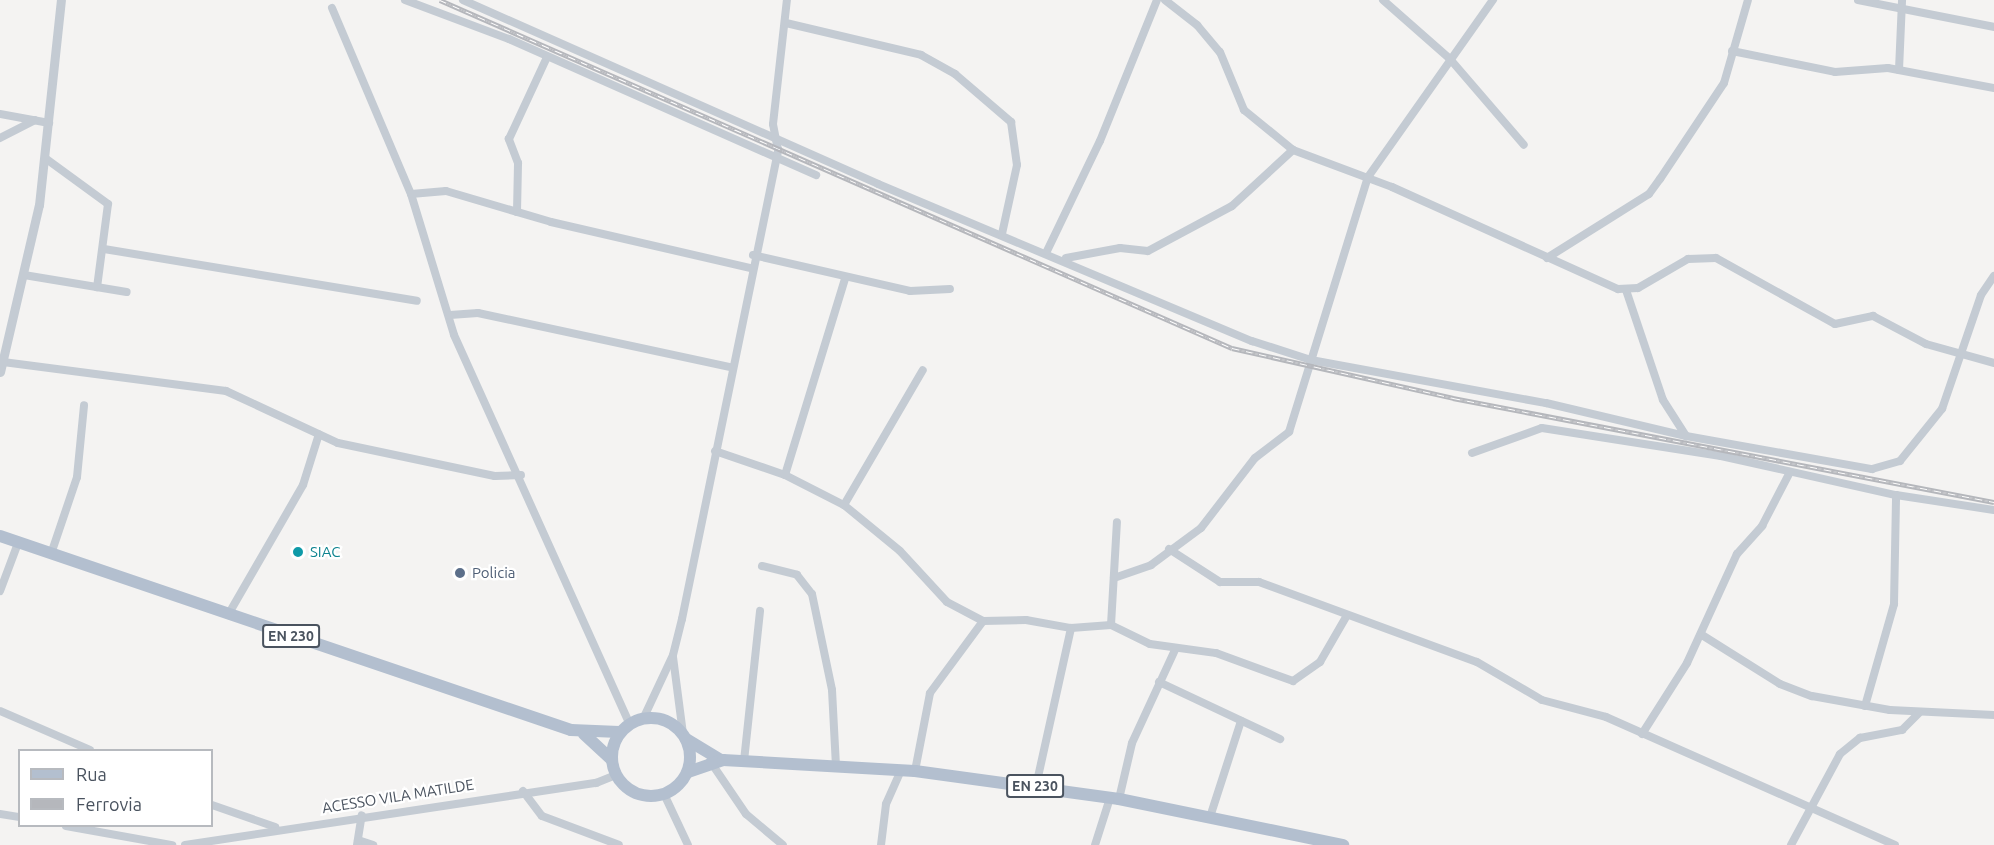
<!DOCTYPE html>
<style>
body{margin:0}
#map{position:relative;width:1994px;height:845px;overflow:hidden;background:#f4f3f2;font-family:Ubuntu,sans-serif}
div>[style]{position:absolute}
.minor>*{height:8px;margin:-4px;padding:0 4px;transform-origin:4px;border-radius:4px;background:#c4cbd3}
.tertiary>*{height:9px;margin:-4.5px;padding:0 4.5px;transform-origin:4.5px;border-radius:4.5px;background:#c4cbd3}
.primary>*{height:12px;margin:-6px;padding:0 6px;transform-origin:6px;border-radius:6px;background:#b3bfcf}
.primary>.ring{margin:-6px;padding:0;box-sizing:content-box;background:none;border:12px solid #b3bfcf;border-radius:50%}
.rail>*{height:4.5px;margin-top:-2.25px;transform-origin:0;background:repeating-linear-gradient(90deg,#fff 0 7px,#b5b7bc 0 14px);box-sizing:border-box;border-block:2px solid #b5b7bc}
.dots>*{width:16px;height:16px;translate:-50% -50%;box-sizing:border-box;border:3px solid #fff;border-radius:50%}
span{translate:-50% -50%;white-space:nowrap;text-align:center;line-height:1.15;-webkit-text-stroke:4.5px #fff;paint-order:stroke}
.shield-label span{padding:2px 4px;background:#fff;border:2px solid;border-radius:4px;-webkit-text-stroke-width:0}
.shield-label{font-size:14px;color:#4a535f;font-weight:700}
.culture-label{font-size:15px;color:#0d838f}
.left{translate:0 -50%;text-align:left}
.service-label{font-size:15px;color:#4e5e75}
.street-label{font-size:15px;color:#4a535f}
.legend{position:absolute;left:18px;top:749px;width:195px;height:78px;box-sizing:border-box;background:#fff;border:2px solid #b7babf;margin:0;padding:8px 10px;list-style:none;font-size:18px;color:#4a535f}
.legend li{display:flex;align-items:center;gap:12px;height:30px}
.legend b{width:30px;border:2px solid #b7babf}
</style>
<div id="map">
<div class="minor">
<i style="left:405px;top:0;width:111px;rotate:20.6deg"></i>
<i style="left:509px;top:39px;width:336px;rotate:23.9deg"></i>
<i style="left:463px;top:0;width:454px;rotate:23.9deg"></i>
<i style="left:878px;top:184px;width:406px;rotate:22.8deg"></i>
<i style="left:1252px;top:341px;width:62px;rotate:17.9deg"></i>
<i style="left:1311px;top:360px;width:239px;rotate:10.4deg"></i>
<i style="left:1546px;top:403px;width:144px;rotate:13.3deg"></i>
<i style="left:1686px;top:436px;width:189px;rotate:10.1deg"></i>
<i style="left:1872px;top:469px;width:29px;rotate:-16deg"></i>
<i style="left:1900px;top:461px;width:67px;rotate:-51.1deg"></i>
<i style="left:1942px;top:409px;width:120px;rotate:-71.1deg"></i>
<i style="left:1981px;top:295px;width:23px;rotate:-56deg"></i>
<i style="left:1165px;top:0;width:41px;rotate:38deg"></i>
<i style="left:1197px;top:25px;width:35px;rotate:50deg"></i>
<i style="left:1220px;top:52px;width:63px;rotate:67.5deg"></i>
<i style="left:1244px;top:110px;width:63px;rotate:39.2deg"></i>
<i style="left:1293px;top:150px;width:106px;rotate:20.5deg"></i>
<i style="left:1392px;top:187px;width:248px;rotate:24.3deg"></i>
<i style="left:1618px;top:289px;width:20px;rotate:-3deg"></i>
<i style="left:1638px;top:288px;width:58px;rotate:-30.1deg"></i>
<i style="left:1688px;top:259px;width:28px;rotate:-2deg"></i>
<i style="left:1716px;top:258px;width:136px;rotate:29deg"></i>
<i style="left:1835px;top:324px;width:39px;rotate:-12deg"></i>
<i style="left:1873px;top:316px;width:60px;rotate:27.8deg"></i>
<i style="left:1926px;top:344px;width:71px;rotate:15.6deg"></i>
<i style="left:1383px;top:0;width:89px;rotate:41.4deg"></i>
<i style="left:1450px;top:59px;width:113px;rotate:49.3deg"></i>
<i style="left:1858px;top:0;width:139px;rotate:11.2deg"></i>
<i style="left:332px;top:8px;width:202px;rotate:67deg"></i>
<i style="left:411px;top:194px;width:147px;rotate:73deg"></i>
<i style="left:454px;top:335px;width:426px;rotate:65.7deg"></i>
<i style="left:786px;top:23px;width:139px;rotate:13.3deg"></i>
<i style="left:921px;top:55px;width:39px;rotate:29deg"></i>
<i style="left:955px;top:74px;width:74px;rotate:40.6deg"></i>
<i style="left:1011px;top:122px;width:43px;rotate:82.1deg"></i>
<i style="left:1017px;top:165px;width:71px;rotate:102.3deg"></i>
<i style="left:1732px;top:51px;width:105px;rotate:11.5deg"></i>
<i style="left:1835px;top:72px;width:53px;rotate:-4.3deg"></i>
<i style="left:1888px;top:68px;width:108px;rotate:10.7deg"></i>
<i style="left:1899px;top:70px;width:70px;rotate:-87.5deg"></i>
<i style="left:0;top:114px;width:50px;rotate:10.4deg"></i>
<i style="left:0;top:138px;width:39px;rotate:-27deg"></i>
<i style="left:45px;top:158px;width:78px;rotate:36.1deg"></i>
<i style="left:108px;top:204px;width:84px;rotate:97.5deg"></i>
<i style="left:411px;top:194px;width:35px;rotate:-5deg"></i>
<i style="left:446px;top:191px;width:109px;rotate:16.4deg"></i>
<i style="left:551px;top:222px;width:205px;rotate:13deg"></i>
<i style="left:517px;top:212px;width:49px;rotate:-88.8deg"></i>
<i style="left:518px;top:163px;width:26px;rotate:-111deg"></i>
<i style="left:509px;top:139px;width:90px;rotate:-65.1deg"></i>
<i style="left:104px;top:249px;width:317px;rotate:9.4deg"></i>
<i style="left:1047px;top:251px;width:122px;rotate:-64.3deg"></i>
<i style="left:1100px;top:141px;width:152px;rotate:-68deg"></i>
<i style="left:753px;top:255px;width:161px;rotate:12.9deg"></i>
<i style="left:910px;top:291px;width:40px;rotate:-2.9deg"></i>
<i style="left:1066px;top:258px;width:55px;rotate:-10.5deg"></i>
<i style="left:1120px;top:248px;width:28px;rotate:6deg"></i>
<i style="left:1148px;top:251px;width:95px;rotate:-28.2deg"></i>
<i style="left:1232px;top:206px;width:83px;rotate:-42.6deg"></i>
<i style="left:1547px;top:258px;width:120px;rotate:-32.1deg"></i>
<i style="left:1649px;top:194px;width:19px;rotate:-54deg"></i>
<i style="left:1660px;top:179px;width:115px;rotate:-56.3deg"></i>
<i style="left:1724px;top:83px;width:86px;rotate:-73.9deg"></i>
<i style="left:24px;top:275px;width:104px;rotate:9.4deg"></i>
<i style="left:1626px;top:290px;width:116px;rotate:71.4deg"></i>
<i style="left:1663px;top:400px;width:43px;rotate:57.4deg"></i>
<i style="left:450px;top:315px;width:28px;rotate:-4deg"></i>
<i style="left:478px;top:313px;width:258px;rotate:12.1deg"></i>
<i style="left:3px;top:362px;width:225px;rotate:7.4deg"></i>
<i style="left:226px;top:391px;width:123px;rotate:24.9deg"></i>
<i style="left:338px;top:443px;width:160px;rotate:11.9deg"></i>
<i style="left:495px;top:476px;width:26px;rotate:-2deg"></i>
<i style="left:715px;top:451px;width:74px;rotate:18.9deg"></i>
<i style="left:785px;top:475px;width:66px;rotate:27deg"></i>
<i style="left:844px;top:505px;width:72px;rotate:39.4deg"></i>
<i style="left:900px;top:551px;width:69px;rotate:47.3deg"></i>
<i style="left:947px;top:602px;width:41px;rotate:27.8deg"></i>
<i style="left:983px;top:621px;width:43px;rotate:-1.3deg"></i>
<i style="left:1026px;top:620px;width:46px;rotate:10.1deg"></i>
<i style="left:1071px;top:628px;width:40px;rotate:-4.3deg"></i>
<i style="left:1111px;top:625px;width:43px;rotate:26deg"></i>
<i style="left:1150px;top:644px;width:67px;rotate:7.8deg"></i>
<i style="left:1216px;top:653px;width:82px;rotate:20deg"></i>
<i style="left:1293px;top:681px;width:33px;rotate:-35deg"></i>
<i style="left:1320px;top:662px;width:52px;rotate:-60deg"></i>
<i style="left:1472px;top:453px;width:74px;rotate:-19.7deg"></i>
<i style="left:1542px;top:428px;width:181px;rotate:8.9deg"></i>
<i style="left:1721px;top:456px;width:179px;rotate:12.6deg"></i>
<i style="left:1896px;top:495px;width:99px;rotate:8.7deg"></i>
<i style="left:785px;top:475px;width:205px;rotate:-73deg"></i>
<i style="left:844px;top:505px;width:156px;rotate:-59.7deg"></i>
<i style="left:1169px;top:549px;width:61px;rotate:32.9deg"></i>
<i style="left:1220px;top:582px;width:39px"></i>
<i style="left:1259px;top:582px;width:232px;rotate:20.2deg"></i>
<i style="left:1477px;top:662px;width:75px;rotate:30.3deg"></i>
<i style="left:1542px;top:700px;width:66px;rotate:14.9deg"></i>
<i style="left:1606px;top:717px;width:316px;rotate:23.9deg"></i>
<i style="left:51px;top:554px;width:81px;rotate:-71.3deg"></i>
<i style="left:77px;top:477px;width:72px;rotate:-84.4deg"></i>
<i style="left:762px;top:566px;width:36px;rotate:14deg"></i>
<i style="left:797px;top:575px;width:24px;rotate:52deg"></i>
<i style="left:812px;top:594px;width:98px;rotate:78.2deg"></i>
<i style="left:832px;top:690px;width:77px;rotate:87deg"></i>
<i style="left:1114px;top:578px;width:39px;rotate:-19deg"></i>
<i style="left:1151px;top:565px;width:62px;rotate:-36.5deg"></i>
<i style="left:1201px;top:528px;width:88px;rotate:-52.4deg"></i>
<i style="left:1255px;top:458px;width:43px;rotate:-37.4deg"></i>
<i style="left:1289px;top:432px;width:267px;rotate:-72.8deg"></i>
<i style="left:1368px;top:177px;width:217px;rotate:-54.8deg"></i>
<i style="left:0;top:591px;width:51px;rotate:-69.4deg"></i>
<i style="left:228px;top:615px;width:150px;rotate:-60deg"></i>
<i style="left:303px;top:485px;width:53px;rotate:-72.6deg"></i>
<i style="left:1111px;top:625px;width:103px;rotate:-86.7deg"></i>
<i style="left:1702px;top:635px;width:92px;rotate:32.1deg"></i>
<i style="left:1780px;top:684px;width:34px;rotate:21deg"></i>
<i style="left:1812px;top:696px;width:79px;rotate:10.2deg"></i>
<i style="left:1890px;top:710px;width:104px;rotate:2.8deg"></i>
<i style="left:673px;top:657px;width:78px;rotate:82.6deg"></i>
<i style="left:1159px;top:682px;width:134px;rotate:25.2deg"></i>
<i style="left:1865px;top:706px;width:106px;rotate:-74.1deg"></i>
<i style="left:1894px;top:604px;width:109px;rotate:-88.9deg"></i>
<i style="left:0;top:711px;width:98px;rotate:23.4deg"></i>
<i style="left:644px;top:717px;width:68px;rotate:-64.9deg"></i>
<i style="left:673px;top:655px;width:37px;rotate:-76deg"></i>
<i style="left:682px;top:619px;width:479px;rotate:-78.4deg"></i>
<i style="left:778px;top:150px;width:26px;rotate:-101deg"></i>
<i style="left:773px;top:124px;width:125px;rotate:-83.6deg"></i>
<i style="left:1642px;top:734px;width:84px;rotate:-57.6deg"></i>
<i style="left:1687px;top:663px;width:120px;rotate:-65.4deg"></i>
<i style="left:1737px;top:554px;width:38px;rotate:-48deg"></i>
<i style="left:1762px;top:526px;width:61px;rotate:-62.6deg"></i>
<i style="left:710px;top:761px;width:64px;rotate:55.8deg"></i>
<i style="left:746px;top:814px;width:48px;rotate:40deg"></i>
<i style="left:744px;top:761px;width:151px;rotate:-83.9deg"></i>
<i style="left:915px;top:771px;width:79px;rotate:-79.1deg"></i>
<i style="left:930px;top:693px;width:89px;rotate:-53.6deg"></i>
<i style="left:1036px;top:786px;width:162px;rotate:-77.5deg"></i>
<i style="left:523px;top:791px;width:31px;rotate:53deg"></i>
<i style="left:542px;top:816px;width:82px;rotate:20.6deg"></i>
<i style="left:664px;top:794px;width:56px;rotate:64.8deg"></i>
<i style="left:1119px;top:799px;width:57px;rotate:-76.9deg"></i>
<i style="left:1132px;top:743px;width:102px;rotate:-65.2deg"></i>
<i style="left:212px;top:805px;width:67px;rotate:19.2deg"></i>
<i style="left:0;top:814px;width:20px;rotate:9deg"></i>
<i style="left:1210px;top:817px;width:101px;rotate:-72.1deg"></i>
<i style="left:66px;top:826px;width:108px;rotate:10.2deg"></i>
<i style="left:358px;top:840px;width:16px;rotate:18deg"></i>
<i style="left:185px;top:845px;width:416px;rotate:-8.6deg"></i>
<i style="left:596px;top:783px;width:22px;rotate:-22deg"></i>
<i style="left:357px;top:845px;width:30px;rotate:-81deg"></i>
<i style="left:881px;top:845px;width:41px;rotate:-83deg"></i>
<i style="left:886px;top:804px;width:36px;rotate:-66deg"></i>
<i style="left:1095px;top:845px;width:49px;rotate:-72.3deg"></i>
<i style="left:1791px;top:845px;width:103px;rotate:-61.7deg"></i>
<i style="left:1840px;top:754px;width:26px;rotate:-39deg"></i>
<i style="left:1860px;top:738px;width:43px;rotate:-10.8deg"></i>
<i style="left:1902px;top:730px;width:24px;rotate:-45deg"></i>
</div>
<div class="tertiary">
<i style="left:0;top:372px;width:171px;rotate:-76.9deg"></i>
<i style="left:39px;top:205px;width:206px;rotate:-83.9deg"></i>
</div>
<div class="primary">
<i style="left:0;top:536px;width:603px;rotate:18.77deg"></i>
<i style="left:571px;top:730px;width:48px;rotate:2.4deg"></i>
<i class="ring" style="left:612px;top:718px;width:66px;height:66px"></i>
<i style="left:584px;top:734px;width:37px;rotate:43deg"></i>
<i style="left:686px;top:739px;width:39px;rotate:31deg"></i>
<i style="left:688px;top:772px;width:37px;rotate:-19deg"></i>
<i style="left:723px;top:760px;width:192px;rotate:3.3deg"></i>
<i style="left:915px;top:771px;width:206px;rotate:7.8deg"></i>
<i style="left:1119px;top:799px;width:229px;rotate:11.6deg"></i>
</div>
<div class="rail">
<i style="left:440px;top:0;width:865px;rotate:23.72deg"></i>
<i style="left:1232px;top:348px;width:227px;rotate:12.7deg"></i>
<i style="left:1453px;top:398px;width:551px;rotate:10.88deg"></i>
</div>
<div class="dots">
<i style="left:298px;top:552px;background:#0f9aa8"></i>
<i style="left:460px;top:573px;background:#5c6f8a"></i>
</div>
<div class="shield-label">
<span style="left:291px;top:636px">EN 230</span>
<span style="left:1035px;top:786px">EN 230</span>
</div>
<div class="culture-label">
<span class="left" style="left:310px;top:552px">SIAC</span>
</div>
<div class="service-label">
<span class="left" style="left:472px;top:573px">Policia</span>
</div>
<div class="street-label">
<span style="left:398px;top:796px;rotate:-9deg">ACESSO VILA MATILDE</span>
</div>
<ul class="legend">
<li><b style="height:8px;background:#b3bfcf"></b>Rua</li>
<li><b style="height:8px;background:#b5b7bc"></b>Ferrovia</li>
</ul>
</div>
